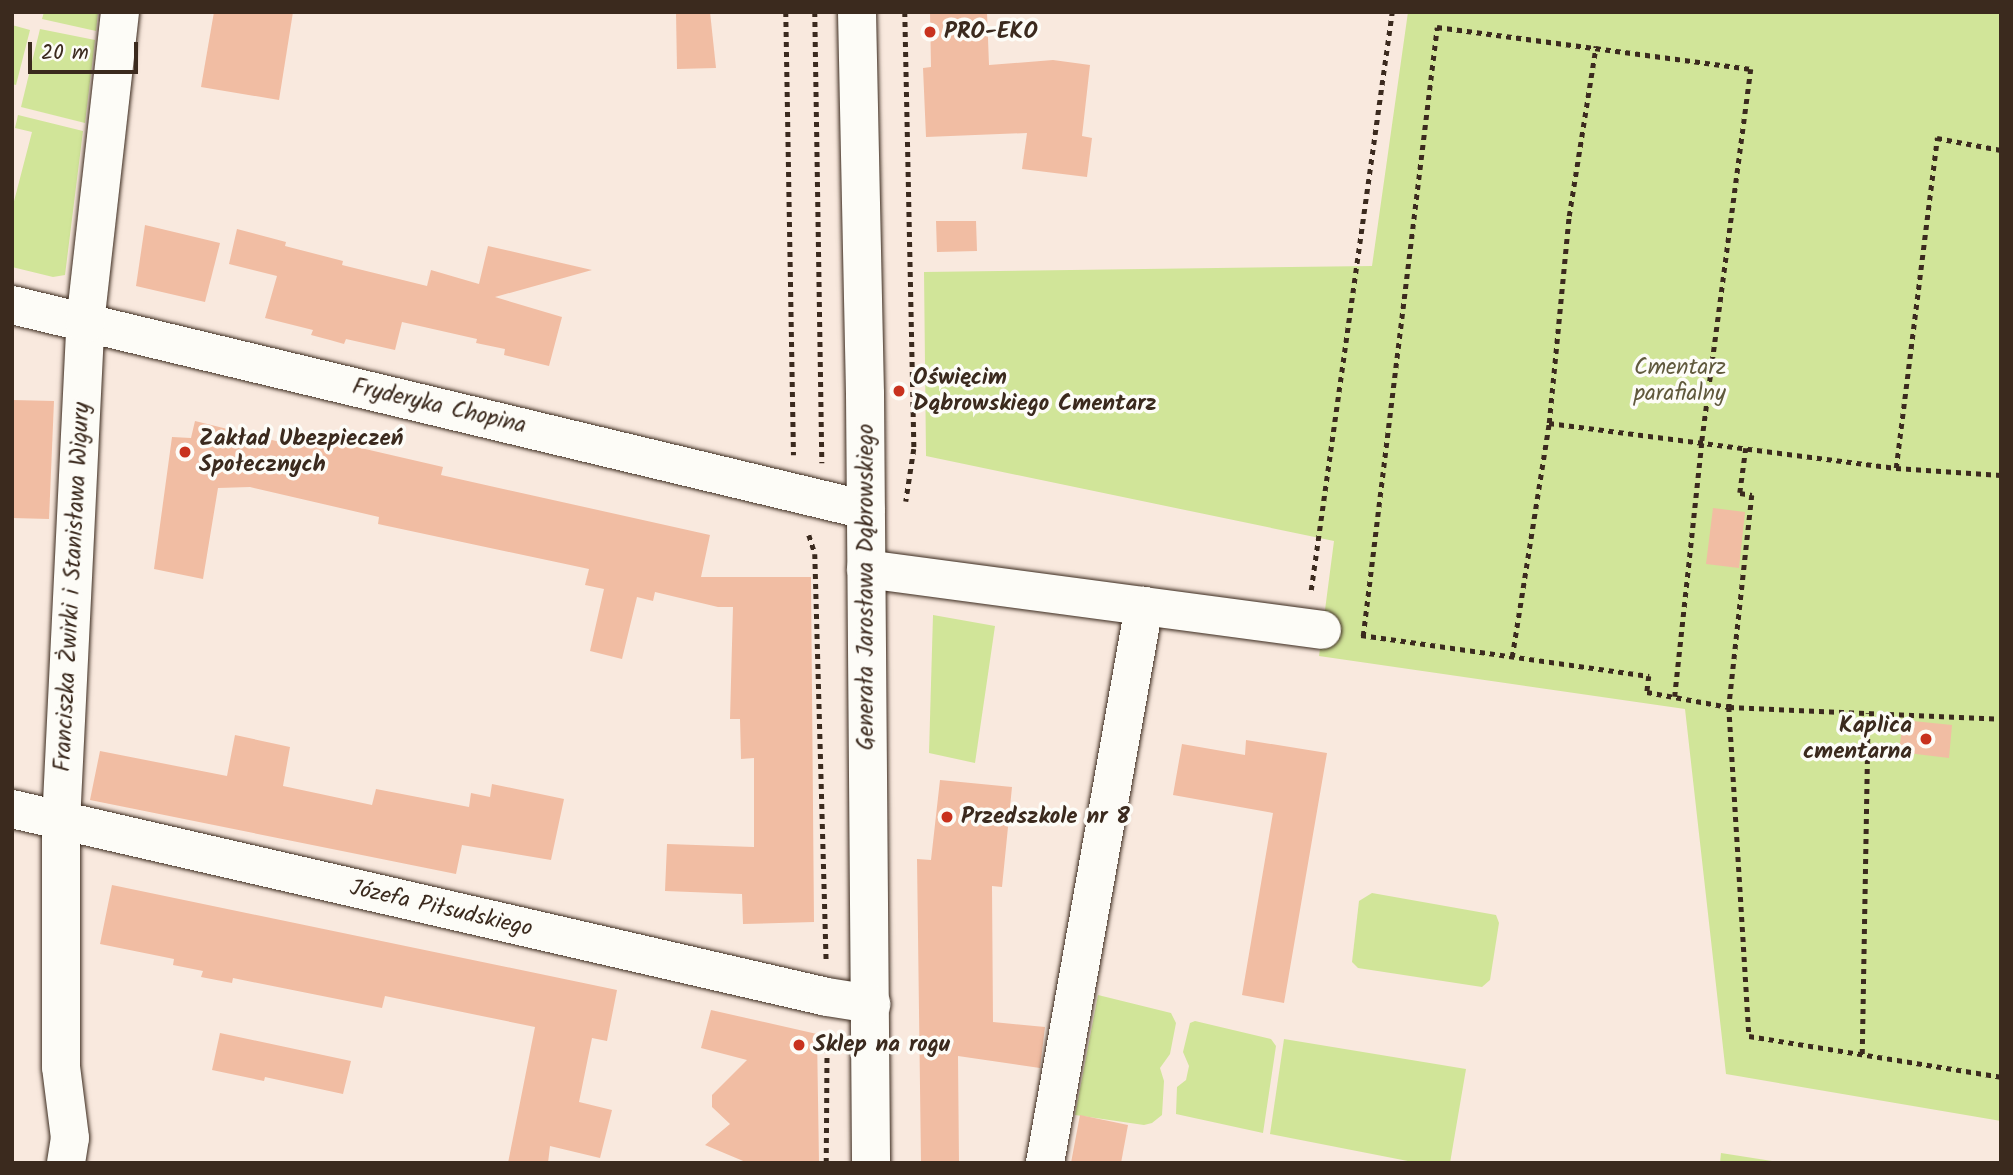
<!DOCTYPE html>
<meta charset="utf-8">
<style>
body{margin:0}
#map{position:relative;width:2013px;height:1175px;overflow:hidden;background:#f9e9de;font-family:Kalam,sans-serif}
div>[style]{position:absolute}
.green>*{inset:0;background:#d1e599}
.building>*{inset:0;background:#f1bda3}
.path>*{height:4.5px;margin-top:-2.25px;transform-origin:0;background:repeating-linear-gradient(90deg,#3b2a1e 0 5px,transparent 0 10px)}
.roads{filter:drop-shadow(0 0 2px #3b2a1e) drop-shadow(0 0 2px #3b2a1e)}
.minor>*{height:38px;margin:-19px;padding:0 19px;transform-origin:19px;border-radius:19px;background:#fdfcf7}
.dots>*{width:19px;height:19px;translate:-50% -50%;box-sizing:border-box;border:4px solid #fdfcf7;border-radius:50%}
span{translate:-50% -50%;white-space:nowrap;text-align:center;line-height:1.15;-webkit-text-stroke:7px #fdfcf7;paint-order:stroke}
.poi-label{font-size:23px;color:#3b2a1e;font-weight:700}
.left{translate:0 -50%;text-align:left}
.right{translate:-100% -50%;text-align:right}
.park-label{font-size:23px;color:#60593d}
.street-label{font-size:23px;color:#3b2a1e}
.frame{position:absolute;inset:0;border:14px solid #3b2a1e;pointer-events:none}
.scale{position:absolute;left:28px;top:42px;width:110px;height:32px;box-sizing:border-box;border:4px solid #3b2a1e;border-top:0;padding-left:9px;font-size:21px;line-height:24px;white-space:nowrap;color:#3b2a1e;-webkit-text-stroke:5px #fdfcf7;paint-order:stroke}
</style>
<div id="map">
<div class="green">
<i style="clip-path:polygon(44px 12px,98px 12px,96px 31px,42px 19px)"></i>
<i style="clip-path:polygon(1408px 12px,2001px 12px,2001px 1121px,1726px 1074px,1685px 709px,1319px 656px,1334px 541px,926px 456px,924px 272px,1372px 266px)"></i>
<i style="clip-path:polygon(12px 25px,30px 30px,16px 85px,12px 84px)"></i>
<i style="clip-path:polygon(40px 29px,95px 40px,85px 123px,21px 107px)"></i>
<i style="clip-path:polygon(18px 115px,83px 131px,65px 275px,53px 277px,12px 267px,12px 209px,32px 132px,15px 128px)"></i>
<i style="clip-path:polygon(933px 615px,995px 626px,975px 763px,929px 753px)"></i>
<i style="clip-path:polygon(1372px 893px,1496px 915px,1499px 923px,1490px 980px,1482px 987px,1358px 968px,1352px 962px,1359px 901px)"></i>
<i style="clip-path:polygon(1098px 995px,1171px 1013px,1176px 1023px,1170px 1054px,1160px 1068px,1164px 1081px,1162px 1115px,1152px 1123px,1144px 1125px,1075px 1115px)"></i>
<i style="clip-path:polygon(1195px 1021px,1271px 1039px,1276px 1046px,1263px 1133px,1176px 1114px,1177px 1087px,1186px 1080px,1189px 1066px,1183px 1052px,1190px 1023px)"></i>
<i style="clip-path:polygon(1284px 1039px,1466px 1069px,1450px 1163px,1418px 1163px,1270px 1134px)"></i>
<i style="clip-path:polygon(1721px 1153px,1784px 1163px,1720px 1163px)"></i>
</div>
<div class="building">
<i style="clip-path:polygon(214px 12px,293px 12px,279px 100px,201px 87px)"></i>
<i style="clip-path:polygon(676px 12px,710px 12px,716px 68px,677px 69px)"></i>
<i style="clip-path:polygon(930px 12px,987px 12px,989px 65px,1053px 60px,1090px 65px,1082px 136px,1092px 138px,1087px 177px,1022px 169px,1027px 133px,926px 137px,923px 68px,931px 67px)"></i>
<i style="clip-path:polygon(936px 221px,976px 221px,977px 251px,937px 252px)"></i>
<i style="clip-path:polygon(145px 225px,220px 243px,205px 302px,136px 286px)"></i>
<i style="clip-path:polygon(237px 229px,286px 242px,285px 246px,343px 261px,342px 265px,427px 286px,431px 270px,479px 284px,488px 246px,592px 270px,495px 297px,562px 317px,549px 366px,504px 355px,505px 349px,476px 343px,477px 339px,402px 322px,395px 350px,346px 339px,344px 344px,330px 340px,311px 335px,313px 330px,265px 318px,277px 276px,229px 264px)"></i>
<i style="clip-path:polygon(12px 400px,54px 401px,49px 519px,12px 518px)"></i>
<i style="clip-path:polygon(195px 421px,280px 442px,283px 430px,443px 467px,441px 475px,710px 535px,701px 577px,811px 577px,814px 922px,743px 924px,742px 894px,665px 891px,667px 844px,754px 847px,754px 758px,741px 759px,740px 719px,730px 719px,733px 607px,718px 607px,655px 592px,653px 601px,637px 597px,622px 659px,590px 651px,604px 589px,585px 585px,589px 569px,378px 524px,379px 517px,250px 487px,218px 488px,203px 579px,154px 569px,172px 437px,191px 438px)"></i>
<i style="clip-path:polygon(1713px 508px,1745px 512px,1739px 568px,1706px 564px)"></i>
<i style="clip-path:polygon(1903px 720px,1952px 725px,1949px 758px,1899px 752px)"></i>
<i style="clip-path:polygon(235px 735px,290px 747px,283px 786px,372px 805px,376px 789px,469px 807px,471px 793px,490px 797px,492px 784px,564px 799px,551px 860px,462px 845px,456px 874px,90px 800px,100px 751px,227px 776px)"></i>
<i style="clip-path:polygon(1246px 740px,1327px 753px,1284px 1003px,1242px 995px,1273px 813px,1173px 795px,1182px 744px,1245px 755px)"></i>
<i style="clip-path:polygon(940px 780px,1012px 787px,1002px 887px,992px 886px,993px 1022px,1045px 1027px,1040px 1068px,958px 1056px,959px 1163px,921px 1163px,917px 859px,931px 860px)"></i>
<i style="clip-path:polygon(112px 885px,617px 990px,607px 1041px,592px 1038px,579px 1102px,612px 1110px,600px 1158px,550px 1146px,548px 1163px,508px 1163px,535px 1027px,385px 996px,382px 1008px,233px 978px,232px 983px,201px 977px,203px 971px,173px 965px,174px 959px,100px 944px)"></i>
<i style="clip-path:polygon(711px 1010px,817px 1034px,819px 1163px,748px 1163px,705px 1145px,730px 1124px,712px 1107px,712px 1095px,747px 1060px,701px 1048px)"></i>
<i style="clip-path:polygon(220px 1033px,351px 1061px,343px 1094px,265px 1077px,264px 1081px,212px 1070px)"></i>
<i style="clip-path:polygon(1080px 1115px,1128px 1125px,1121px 1163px,1071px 1163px)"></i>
</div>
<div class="path">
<i style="left:786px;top:12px;width:443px;rotate:89deg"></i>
<i style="left:815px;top:12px;width:451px;rotate:89.1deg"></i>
<i style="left:905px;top:12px;width:437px;rotate:88.8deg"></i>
<i style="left:914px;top:449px;width:53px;rotate:98.7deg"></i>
<i style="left:1549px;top:423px;width:350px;rotate:7.4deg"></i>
<i style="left:1896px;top:468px;width:105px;rotate:3.8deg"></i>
<i style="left:1746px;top:448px;width:45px;rotate:97.6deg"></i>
<i style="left:1740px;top:493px;width:12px;rotate:9deg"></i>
<i style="left:1752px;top:495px;width:213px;rotate:96.2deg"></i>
<i style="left:1729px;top:707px;width:330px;rotate:86.5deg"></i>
<i style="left:1749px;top:1036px;width:255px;rotate:9.2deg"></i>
<i style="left:1896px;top:468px;width:333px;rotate:-82.9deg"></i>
<i style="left:1937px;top:138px;width:65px;rotate:10.6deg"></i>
<i style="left:809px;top:535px;width:20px;rotate:72deg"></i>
<i style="left:815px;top:554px;width:405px;rotate:88.4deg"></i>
<i style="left:1311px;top:590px;width:584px;rotate:-82.02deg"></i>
<i style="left:1361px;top:635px;width:291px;rotate:8.1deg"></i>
<i style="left:1649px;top:676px;width:16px;rotate:97deg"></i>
<i style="left:1647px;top:692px;width:83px;rotate:10.4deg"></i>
<i style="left:1729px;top:707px;width:272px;rotate:2.5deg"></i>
<i style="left:1363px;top:636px;width:613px;rotate:-83.07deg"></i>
<i style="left:1437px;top:27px;width:317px;rotate:7.6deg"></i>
<i style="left:1751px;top:69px;width:377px;rotate:97.5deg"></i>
<i style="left:1702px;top:443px;width:255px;rotate:96.1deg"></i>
<i style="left:1512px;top:657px;width:237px;rotate:-81deg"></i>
<i style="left:1549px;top:423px;width:208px;rotate:-84.5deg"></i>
<i style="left:1569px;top:216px;width:172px;rotate:-81deg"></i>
<i style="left:1862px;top:1054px;width:341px;rotate:-89deg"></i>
<i style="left:826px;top:1163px;width:129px;rotate:-89.6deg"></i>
</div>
<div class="roads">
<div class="minor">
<i style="left:857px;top:12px;width:382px;rotate:88.8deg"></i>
<i style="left:865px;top:394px;width:769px;rotate:89.55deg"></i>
<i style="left:12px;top:305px;width:878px;rotate:13.5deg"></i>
<i style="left:866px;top:569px;width:460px;rotate:7.6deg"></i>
<i style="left:12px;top:809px;width:836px;rotate:12.99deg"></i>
<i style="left:827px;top:997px;width:45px;rotate:9deg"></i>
<i style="left:66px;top:1163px;width:25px;rotate:-81deg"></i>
<i style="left:70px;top:1138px;width:72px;rotate:-97.2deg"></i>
<i style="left:61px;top:1067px;width:244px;rotate:-90deg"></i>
<i style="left:61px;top:823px;width:500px;rotate:-87.2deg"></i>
<i style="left:85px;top:324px;width:314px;rotate:-83.6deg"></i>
<i style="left:1045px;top:1163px;width:566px;rotate:-79.92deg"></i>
</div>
</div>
<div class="dots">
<i style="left:930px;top:32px;background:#c8321e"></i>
<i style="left:899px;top:391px;background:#c8321e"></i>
<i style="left:185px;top:452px;background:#c8321e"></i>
<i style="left:1926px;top:739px;background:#c8321e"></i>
<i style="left:947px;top:817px;background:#c8321e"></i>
<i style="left:799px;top:1045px;background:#c8321e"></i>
</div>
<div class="poi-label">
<span class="left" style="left:944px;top:32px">PRO-EKO</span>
<span class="left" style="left:913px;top:391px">Oświęcim<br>Dąbrowskiego Cmentarz</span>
<span class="left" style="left:199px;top:452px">Zakład Ubezpieczeń<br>Społecznych</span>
<span class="right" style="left:1912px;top:739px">Kaplica<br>cmentarna</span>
<span class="left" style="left:961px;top:817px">Przedszkole nr 8</span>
<span class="left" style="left:813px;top:1045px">Sklep na rogu</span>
</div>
<div class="park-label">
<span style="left:1680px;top:381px">Cmentarz<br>parafialny</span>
</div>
<div class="street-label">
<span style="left:439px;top:407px;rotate:13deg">Fryderyka Chopina</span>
<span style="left:73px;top:587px;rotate:-87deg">Franciszka Żwirki i Stanisława Wigury</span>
<span style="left:867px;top:587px;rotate:-90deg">Generała Jarosława Dąbrowskiego</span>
<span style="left:441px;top:909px;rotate:13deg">Józefa Piłsudskiego</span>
</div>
<div class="frame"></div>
<div class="scale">20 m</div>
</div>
